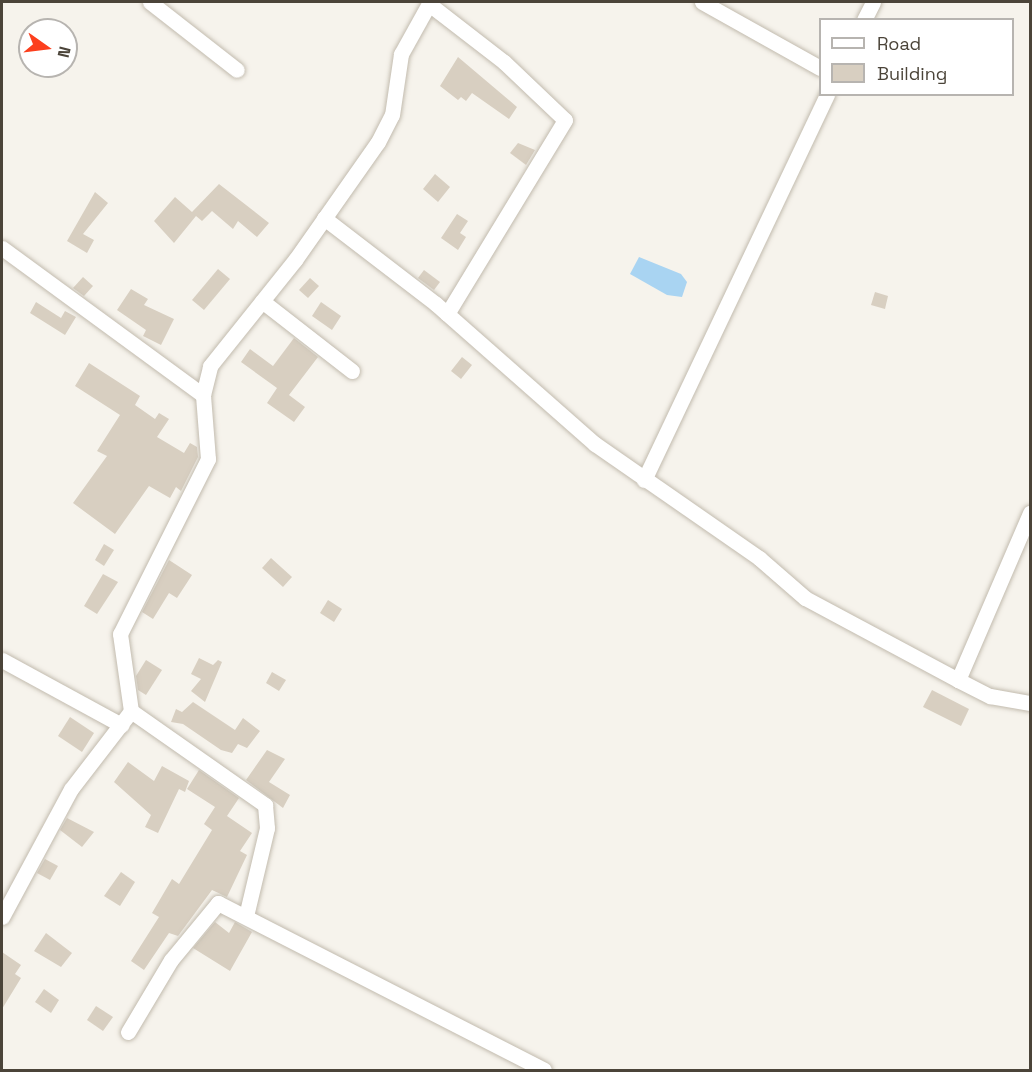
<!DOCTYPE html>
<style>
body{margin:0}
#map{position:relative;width:1032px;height:1072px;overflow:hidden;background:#f6f3ec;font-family:"Space Grotesk",sans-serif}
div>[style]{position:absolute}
.water>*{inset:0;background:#a9d4f2}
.building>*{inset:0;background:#d8cfc1}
.roads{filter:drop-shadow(0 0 2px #c2bbae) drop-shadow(0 0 2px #c2bbae)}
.street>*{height:15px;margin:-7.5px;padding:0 7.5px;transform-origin:7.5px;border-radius:7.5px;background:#fff}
span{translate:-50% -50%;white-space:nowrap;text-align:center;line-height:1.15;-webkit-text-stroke:4.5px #fff;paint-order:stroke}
.frame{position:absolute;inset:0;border:3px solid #4b4439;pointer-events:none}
.legend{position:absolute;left:819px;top:18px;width:195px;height:78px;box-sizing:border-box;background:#fff;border:2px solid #b7b4b0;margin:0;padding:8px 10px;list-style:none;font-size:18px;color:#4b4439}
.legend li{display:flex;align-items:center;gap:12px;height:30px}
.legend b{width:30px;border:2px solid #b7b4b0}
.north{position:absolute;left:18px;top:18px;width:60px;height:60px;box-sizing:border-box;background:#fff;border:2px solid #b7b4b0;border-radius:50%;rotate:104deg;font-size:16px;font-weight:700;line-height:24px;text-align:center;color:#4b4439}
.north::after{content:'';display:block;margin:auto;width:21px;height:27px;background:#fc3f1d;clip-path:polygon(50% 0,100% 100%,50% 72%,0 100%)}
</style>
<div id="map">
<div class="water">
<i style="clip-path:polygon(639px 257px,681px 274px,687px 282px,682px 297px,667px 295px,630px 274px)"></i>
</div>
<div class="building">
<i style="clip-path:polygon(458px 57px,517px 107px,509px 119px,472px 93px,466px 101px,461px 97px,458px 100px,440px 86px)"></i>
<i style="clip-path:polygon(518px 143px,535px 150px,526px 165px,510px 153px)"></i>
<i style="clip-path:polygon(435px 174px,450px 187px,438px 202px,423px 189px)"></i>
<i style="clip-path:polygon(219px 184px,269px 223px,257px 237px,238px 221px,233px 229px,212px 211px,202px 221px,196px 216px,174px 243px,154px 221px,175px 197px,192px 212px)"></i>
<i style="clip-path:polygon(95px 192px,108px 203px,83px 234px,94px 240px,87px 253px,67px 241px)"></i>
<i style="clip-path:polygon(457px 214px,468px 221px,460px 233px,466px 237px,458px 250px,441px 238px)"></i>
<i style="clip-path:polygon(218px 269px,230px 279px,204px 310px,192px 300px)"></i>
<i style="clip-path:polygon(424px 270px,440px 282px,434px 290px,418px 278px)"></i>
<i style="clip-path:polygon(83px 277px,93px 286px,84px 296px,73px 288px)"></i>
<i style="clip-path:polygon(310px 278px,319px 286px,308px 298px,299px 290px)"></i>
<i style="clip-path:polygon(131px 289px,148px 299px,144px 305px,174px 319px,161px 345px,143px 336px,146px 330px,117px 310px)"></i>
<i style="clip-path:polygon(875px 292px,888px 296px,885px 309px,871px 305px)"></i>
<i style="clip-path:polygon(36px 302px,61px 318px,65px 311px,76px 317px,65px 335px,30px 313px)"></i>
<i style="clip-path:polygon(321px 302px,341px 316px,332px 330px,312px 316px)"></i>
<i style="clip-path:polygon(294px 338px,318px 357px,289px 395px,305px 407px,294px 422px,267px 403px,277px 388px,241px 362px,250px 349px,273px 366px)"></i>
<i style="clip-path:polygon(462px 357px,472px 365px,461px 379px,451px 371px)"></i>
<i style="clip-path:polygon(89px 363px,140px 396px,135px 405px,155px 419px,159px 413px,169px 419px,157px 437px,184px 453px,190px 443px,197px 447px,198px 457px,181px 491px,176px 487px,170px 498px,149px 486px,115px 534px,73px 503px,107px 456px,97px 451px,120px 415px,75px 386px)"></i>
<i style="clip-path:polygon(104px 544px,114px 550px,104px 566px,95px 560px)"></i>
<i style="clip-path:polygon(271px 558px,292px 577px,283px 587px,262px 568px)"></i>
<i style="clip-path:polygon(169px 560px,192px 575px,177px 598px,169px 593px,153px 619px,142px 612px)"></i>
<i style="clip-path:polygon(103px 574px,118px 582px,97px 614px,84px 606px)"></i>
<i style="clip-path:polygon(328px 600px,342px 609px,334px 622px,320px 613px)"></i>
<i style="clip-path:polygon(199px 658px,213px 665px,218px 660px,222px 662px,205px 702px,191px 691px,201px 679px,191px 674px)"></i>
<i style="clip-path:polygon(146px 660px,162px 670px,146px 695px,138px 690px,136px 676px)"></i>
<i style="clip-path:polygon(272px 672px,286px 680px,279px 691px,266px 683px)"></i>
<i style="clip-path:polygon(932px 690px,969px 709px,961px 726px,923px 707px)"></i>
<i style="clip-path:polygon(193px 702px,235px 730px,243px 718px,260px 731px,247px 748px,238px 744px,232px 753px,221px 750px,183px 724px,171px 722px,176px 709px,182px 712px)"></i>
<i style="clip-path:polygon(70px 717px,94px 733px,82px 752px,58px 736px)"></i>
<i style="clip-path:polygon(267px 750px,285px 759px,269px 782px,290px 795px,283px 808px,246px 780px)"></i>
<i style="clip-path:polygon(128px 762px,154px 781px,162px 766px,189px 781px,185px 792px,179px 789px,158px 833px,145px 827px,151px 815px,114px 782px)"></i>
<i style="clip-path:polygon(199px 770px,239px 798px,227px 816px,252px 833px,240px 851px,247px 855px,227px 897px,212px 890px,178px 936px,169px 933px,144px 970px,131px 961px,159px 917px,152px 913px,172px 879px,179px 884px,212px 830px,204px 824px,215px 807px,187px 789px)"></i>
<i style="clip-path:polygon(67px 818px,94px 832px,82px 847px,60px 830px)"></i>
<i style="clip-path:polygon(45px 859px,58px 866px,50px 880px,37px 873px)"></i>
<i style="clip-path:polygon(121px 872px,135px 882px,120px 906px,104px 896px)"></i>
<i style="clip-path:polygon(215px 922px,229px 933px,235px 922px,252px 932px,230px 971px,193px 948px)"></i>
<i style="clip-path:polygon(46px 933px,72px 953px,61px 967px,34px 951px)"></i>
<i style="clip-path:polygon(2px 952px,21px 965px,15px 974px,21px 978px,2px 1009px)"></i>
<i style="clip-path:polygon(44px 989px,59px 1000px,51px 1013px,35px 1002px)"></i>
<i style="clip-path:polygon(96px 1006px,113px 1017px,103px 1031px,87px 1020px)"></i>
</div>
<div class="roads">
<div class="street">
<i style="left:150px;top:2px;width:110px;rotate:38deg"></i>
<i style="left:702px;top:2px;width:135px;rotate:29.2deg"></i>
<i style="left:429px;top:4px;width:95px;rotate:37.7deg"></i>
<i style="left:504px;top:62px;width:84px;rotate:43.6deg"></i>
<i style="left:565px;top:120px;width:227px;rotate:121.3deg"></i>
<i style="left:864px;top:20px;width:20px;rotate:-63deg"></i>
<i style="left:324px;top:218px;width:141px;rotate:37.5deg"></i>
<i style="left:436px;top:304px;width:212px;rotate:41.4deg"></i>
<i style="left:595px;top:444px;width:200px;rotate:34.8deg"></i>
<i style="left:759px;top:558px;width:61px;rotate:41deg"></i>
<i style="left:805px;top:598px;width:174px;rotate:28.2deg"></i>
<i style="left:958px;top:680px;width:182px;rotate:-66.7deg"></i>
<i style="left:2px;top:248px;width:249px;rotate:36.2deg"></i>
<i style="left:262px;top:301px;width:114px;rotate:37.9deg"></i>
<i style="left:644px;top:480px;width:427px;rotate:-64.6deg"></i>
<i style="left:2px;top:660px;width:136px;rotate:28.6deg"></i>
<i style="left:958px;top:680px;width:36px;rotate:27deg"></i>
<i style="left:990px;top:696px;width:41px;rotate:9.9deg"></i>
<i style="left:131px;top:711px;width:164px;rotate:35deg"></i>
<i style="left:265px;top:805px;width:23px;rotate:85deg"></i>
<i style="left:267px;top:828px;width:90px;rotate:103.4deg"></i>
<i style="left:2px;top:917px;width:145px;rotate:-61.7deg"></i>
<i style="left:71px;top:789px;width:98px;rotate:-52.4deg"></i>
<i style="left:131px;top:711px;width:78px;rotate:-98.1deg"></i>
<i style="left:120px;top:634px;width:196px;rotate:-63.3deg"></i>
<i style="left:208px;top:459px;width:64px;rotate:-94.5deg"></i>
<i style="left:203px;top:395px;width:30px;rotate:-76deg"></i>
<i style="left:210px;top:366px;width:136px;rotate:-51.3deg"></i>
<i style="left:295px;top:260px;width:144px;rotate:-54.9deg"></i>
<i style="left:378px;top:142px;width:30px;rotate:-63deg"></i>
<i style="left:392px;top:115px;width:62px;rotate:-81.6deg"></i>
<i style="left:401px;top:54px;width:60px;rotate:-60.9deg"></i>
<i style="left:128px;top:1032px;width:84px;rotate:-59.2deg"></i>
<i style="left:171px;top:960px;width:74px;rotate:-50.5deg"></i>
<i style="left:218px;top:903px;width:366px;rotate:27.1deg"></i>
</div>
</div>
<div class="frame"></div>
<ul class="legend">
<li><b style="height:8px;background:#fff"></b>Road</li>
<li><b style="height:16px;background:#d8cfc1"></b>Building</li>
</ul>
<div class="north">N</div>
</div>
